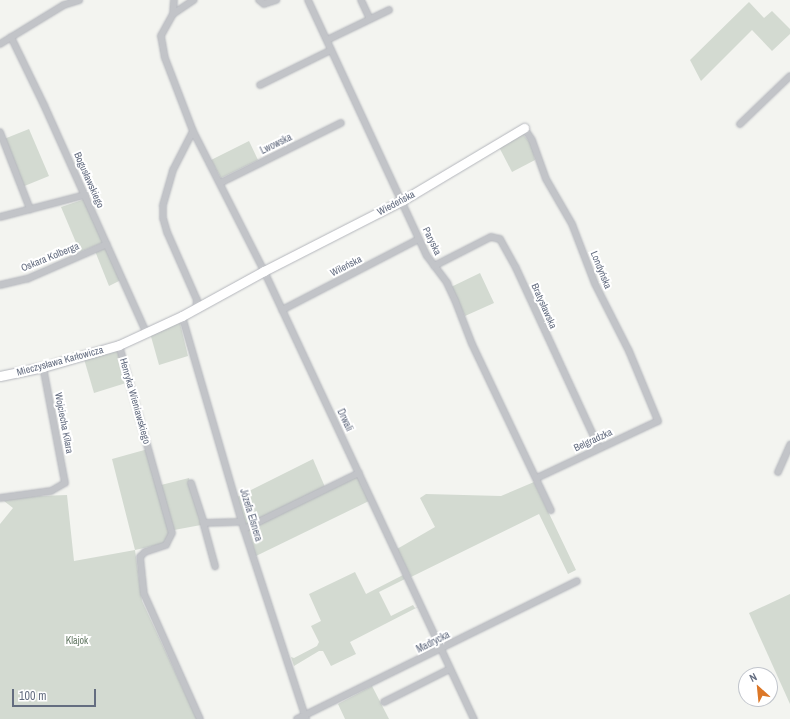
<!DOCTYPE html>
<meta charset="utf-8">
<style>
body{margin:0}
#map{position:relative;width:790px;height:719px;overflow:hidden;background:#f3f4f0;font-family:"Archivo Narrow",sans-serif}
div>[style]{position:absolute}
.green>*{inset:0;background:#d3dad1}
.roads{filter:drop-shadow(0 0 1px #b4b6bc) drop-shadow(0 0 1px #b4b6bc)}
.street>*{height:6px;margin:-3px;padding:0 3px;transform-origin:3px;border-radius:3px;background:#c2c4c8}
.secondary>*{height:9px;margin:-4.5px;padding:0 4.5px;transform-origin:4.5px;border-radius:4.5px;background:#fff}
span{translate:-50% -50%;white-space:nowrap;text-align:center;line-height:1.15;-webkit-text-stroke:4px #fff;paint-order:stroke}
.street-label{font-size:10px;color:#646d80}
.park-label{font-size:10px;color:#627762}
.north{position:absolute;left:738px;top:667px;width:40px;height:40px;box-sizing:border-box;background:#fff;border:1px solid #c1c5cc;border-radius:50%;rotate:333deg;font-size:11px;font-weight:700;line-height:16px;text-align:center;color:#646d80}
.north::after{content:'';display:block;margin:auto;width:14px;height:18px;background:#dc7727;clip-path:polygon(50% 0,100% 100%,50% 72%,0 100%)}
.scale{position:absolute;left:12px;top:689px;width:84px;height:18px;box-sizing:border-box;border:2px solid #646d80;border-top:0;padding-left:5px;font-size:12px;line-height:14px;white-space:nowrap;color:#646d80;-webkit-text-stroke:3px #fff;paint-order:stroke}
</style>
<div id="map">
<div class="green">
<i style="clip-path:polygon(749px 2px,764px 18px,772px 11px,790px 29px,790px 34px,772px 51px,752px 30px,701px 81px,690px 60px)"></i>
<i style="clip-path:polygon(29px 129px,49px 176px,22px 187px,4px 139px)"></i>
<i style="clip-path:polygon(522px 133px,532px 145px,535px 160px,512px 172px,499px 147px)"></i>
<i style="clip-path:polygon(249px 141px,258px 160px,221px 178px,211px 160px)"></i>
<i style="clip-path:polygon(85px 199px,104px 242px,80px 252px,61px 207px)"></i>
<i style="clip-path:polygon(106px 247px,121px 280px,109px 286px,95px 251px)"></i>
<i style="clip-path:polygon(480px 273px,494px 303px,465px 316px,451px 287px)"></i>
<i style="clip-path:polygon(179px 319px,188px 356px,159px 365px,150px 333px)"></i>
<i style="clip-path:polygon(118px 348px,126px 383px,94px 393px,84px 359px)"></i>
<i style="clip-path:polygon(148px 449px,169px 533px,166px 543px,135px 550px,142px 601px,197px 719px,0 719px,0 524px,13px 508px,4px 501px,13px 497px,67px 495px,74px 561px,135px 550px,112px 459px)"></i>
<i style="clip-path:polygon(313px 459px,325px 487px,246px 525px,237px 497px)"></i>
<i style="clip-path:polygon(357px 476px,369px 501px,256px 556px,248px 530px)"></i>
<i style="clip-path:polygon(189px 478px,201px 525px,174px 530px,161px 485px)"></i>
<i style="clip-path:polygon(534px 482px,576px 570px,568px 574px,539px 514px,411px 577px,397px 549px,435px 527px,420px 498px,426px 494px,501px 496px)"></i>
<i style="clip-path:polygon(355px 572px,366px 594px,403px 575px,405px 579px,379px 592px,391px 616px,413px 605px,415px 608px,420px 606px,350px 642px,356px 654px,331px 666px,323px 651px,319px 651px,294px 666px,291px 657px,294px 658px,317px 646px,319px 642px,311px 626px,321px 621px,309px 594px)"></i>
<i style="clip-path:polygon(790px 594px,790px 704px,749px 613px)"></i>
<i style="clip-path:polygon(372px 686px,389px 719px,345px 719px,338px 704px)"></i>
</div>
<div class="roads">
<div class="street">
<i style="left:174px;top:0;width:14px;rotate:94deg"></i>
<i style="left:173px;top:14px;width:25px;rotate:119deg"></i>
<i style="left:161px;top:36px;width:22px;rotate:80deg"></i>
<i style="left:165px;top:58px;width:78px;rotate:69deg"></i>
<i style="left:193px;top:131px;width:44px;rotate:117.1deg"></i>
<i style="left:173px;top:170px;width:37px;rotate:106deg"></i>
<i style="left:163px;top:206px;width:12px;rotate:90deg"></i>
<i style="left:163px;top:218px;width:15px;rotate:74deg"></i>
<i style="left:167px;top:232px;width:74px;rotate:66.2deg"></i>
<i style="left:197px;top:300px;width:8px;rotate:97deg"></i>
<i style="left:259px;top:0;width:6px;rotate:39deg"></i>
<i style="left:264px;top:4px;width:13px;rotate:-18deg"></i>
<i style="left:308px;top:0;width:282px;rotate:65.1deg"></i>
<i style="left:427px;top:256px;width:34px;rotate:53deg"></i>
<i style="left:447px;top:283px;width:19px;rotate:65deg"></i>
<i style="left:455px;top:300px;width:47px;rotate:68.9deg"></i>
<i style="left:472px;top:344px;width:184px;rotate:64.6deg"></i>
<i style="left:361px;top:0;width:21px;rotate:65deg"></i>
<i style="left:173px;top:14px;width:25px;rotate:-34deg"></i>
<i style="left:11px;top:37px;width:76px;rotate:64.1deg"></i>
<i style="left:44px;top:105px;width:249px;rotate:65.8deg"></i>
<i style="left:327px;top:40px;width:69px;rotate:-25.8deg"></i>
<i style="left:0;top:44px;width:75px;rotate:-31.4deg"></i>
<i style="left:64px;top:5px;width:16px;rotate:-18deg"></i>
<i style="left:260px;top:85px;width:79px;rotate:-26.2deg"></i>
<i style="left:740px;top:124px;width:69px;rotate:-43.8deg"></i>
<i style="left:524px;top:128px;width:14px;rotate:56deg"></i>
<i style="left:532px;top:140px;width:41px;rotate:70.3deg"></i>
<i style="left:546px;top:179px;width:52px;rotate:60deg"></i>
<i style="left:572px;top:224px;width:64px;rotate:69deg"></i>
<i style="left:595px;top:284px;width:75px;rotate:63.1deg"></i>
<i style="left:629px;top:351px;width:76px;rotate:67.5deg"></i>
<i style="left:658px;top:421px;width:134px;rotate:154.8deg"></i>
<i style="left:193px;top:131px;width:157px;rotate:63.1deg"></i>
<i style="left:264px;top:271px;width:495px;rotate:64.9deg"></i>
<i style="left:0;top:132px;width:83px;rotate:68.7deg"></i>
<i style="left:220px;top:183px;width:135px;rotate:-26.4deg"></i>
<i style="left:0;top:217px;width:88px;rotate:-14.5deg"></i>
<i style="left:434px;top:266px;width:64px;rotate:-27deg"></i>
<i style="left:491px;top:237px;width:9px;rotate:13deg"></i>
<i style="left:500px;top:239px;width:33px;rotate:61deg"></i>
<i style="left:516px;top:268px;width:198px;rotate:65.2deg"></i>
<i style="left:0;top:285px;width:28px;rotate:-13deg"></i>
<i style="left:27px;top:279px;width:87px;rotate:-23.6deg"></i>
<i style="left:282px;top:310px;width:154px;rotate:-27.4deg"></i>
<i style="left:182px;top:316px;width:222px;rotate:73.8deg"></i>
<i style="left:244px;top:529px;width:200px;rotate:71.9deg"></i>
<i style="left:119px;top:345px;width:195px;rotate:74.3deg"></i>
<i style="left:172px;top:533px;width:13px;rotate:117deg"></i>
<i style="left:166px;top:545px;width:22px;rotate:162deg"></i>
<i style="left:145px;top:552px;width:7px;rotate:135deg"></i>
<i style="left:140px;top:557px;width:37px;rotate:84deg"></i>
<i style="left:144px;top:594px;width:137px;rotate:65.9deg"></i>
<i style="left:778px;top:472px;width:30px;rotate:-66deg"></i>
<i style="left:191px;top:483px;width:42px;rotate:72deg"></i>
<i style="left:204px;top:523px;width:38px;rotate:-2deg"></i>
<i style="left:0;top:498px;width:51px;rotate:-7.8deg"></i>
<i style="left:51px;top:491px;width:16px;rotate:-30deg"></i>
<i style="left:65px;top:483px;width:118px;rotate:-100.7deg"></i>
<i style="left:203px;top:522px;width:46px;rotate:74.7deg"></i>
<i style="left:244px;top:529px;width:128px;rotate:-26deg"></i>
<i style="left:384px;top:702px;width:74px;rotate:-26.6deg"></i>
<i style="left:297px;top:719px;width:312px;rotate:-26.2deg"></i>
</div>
<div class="secondary">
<i style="left:0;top:376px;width:44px;rotate:-11.8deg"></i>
<i style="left:43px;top:367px;width:79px;rotate:-16.1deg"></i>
<i style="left:119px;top:345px;width:69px;rotate:-24.7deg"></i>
<i style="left:182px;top:316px;width:94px;rotate:-28.8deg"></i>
<i style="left:264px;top:271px;width:156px;rotate:-27.1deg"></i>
<i style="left:403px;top:200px;width:141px;rotate:-30.8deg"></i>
</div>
</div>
<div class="street-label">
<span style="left:276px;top:144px;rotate:-26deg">Lwowska</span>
<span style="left:89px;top:180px;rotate:66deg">Bogusławskiego</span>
<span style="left:396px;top:203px;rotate:-28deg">Wiedeńska</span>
<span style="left:432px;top:241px;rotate:64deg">Paryska</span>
<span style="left:50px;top:257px;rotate:-22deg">Oskara Kolberga</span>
<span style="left:346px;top:266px;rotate:-27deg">Wileńska</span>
<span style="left:601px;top:270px;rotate:68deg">Londyńska</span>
<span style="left:544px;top:306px;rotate:66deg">Bratysławska</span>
<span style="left:60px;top:361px;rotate:-15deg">Mieczysława Karłowicza</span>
<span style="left:135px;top:401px;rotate:74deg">Henryka Wieniawskiego</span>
<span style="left:345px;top:420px;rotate:65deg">Drwali</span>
<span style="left:64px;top:423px;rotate:79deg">Wojciecha Kilara</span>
<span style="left:593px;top:440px;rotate:-25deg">Belgradzka</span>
<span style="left:251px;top:515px;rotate:73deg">Józefa Elsnera</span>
<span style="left:433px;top:642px;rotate:-27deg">Madrycka</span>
</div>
<div class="park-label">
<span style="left:77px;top:641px">Klajok</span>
</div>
<div class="north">N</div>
<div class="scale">100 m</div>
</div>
